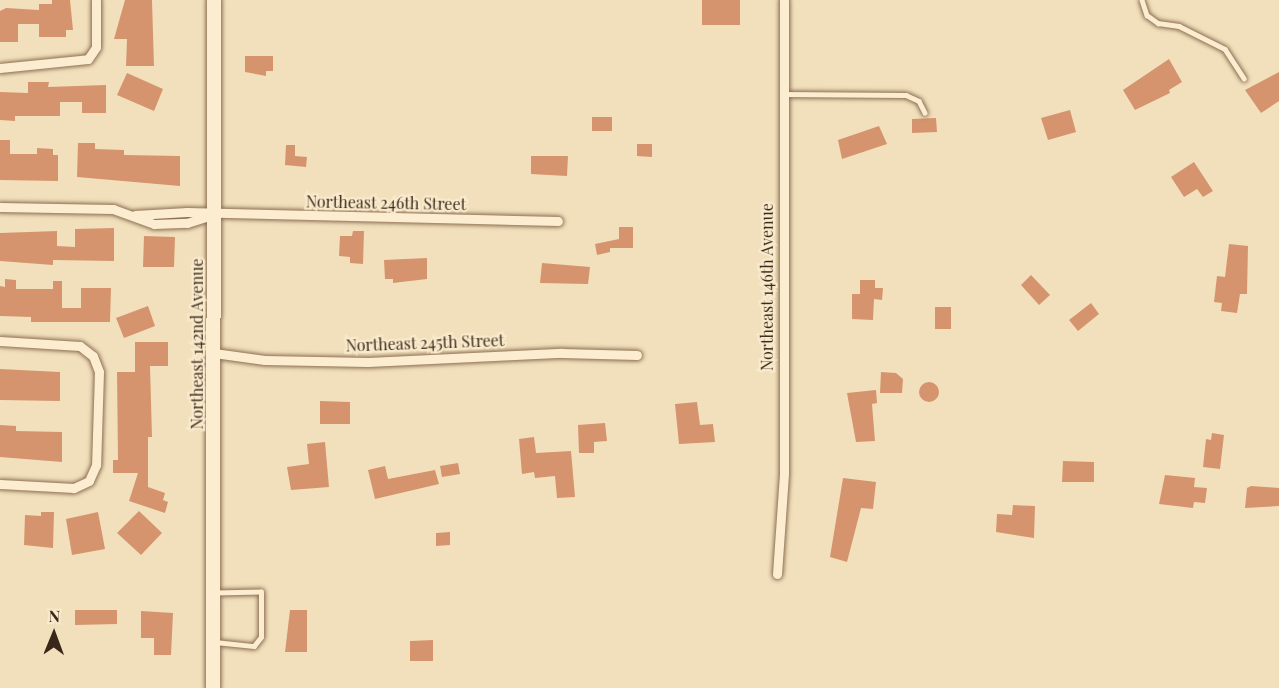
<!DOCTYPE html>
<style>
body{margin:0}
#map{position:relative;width:1279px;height:688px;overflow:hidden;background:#f2e0bc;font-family:"Playfair Display",serif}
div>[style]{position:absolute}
.building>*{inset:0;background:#d5946d}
.round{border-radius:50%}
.roads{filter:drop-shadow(0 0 2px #8c6f53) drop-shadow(0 0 2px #8c6f53)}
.lane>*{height:4.5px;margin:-2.25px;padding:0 2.25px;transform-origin:2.25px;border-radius:2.25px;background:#fcedd0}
.street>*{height:9px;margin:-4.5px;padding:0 4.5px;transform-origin:4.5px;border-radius:4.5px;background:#fcedd0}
.secondary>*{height:14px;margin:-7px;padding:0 7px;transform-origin:7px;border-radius:7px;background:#fcedd0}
span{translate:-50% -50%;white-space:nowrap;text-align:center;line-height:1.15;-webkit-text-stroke:4.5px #f9eacc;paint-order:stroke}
.street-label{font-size:16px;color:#39281a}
.north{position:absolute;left:24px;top:604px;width:60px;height:60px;-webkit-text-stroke:4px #f9eacc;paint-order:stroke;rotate:1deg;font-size:16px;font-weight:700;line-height:24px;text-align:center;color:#39281a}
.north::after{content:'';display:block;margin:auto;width:21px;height:27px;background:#39281a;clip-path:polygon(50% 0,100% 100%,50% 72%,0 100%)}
</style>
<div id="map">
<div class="building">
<i style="clip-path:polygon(52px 0,70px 0,73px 30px,66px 30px,66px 37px,39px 37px,39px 24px,18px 24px,18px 42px,0 42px,0 11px,6px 8px,39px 10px,39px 4px,52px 4px)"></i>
<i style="clip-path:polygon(125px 0,152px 0,154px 66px,126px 66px,127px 39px,114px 39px)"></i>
<i style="clip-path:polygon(702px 0,740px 0,740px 25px,702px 25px)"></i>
<i style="clip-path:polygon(245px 56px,273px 56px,273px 71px,266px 71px,266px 76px,245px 72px)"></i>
<i style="clip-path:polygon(1169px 59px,1182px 82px,1169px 90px,1170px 93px,1135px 110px,1123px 90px)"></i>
<i style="clip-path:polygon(1279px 72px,1279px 101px,1261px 113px,1245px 90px)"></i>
<i style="clip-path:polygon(127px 73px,163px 89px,154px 111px,117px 95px)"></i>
<i style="clip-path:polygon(28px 82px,49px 82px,48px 87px,106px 85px,106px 113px,82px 113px,82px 102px,60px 102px,60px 116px,15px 116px,15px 121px,0 120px,0 92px,28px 93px)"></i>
<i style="clip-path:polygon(1070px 110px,1076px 132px,1048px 140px,1041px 118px)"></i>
<i style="clip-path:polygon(592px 117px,612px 117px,612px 131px,592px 131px)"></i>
<i style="clip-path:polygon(936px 118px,937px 132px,912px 133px,912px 119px)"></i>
<i style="clip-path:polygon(879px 126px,887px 144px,842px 159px,838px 140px)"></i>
<i style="clip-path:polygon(0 140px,10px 140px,10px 154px,37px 154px,37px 148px,53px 149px,53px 155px,58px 155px,58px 181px,0 180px)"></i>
<i style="clip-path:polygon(78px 143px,95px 143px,95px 149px,124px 150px,124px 155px,180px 156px,180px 186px,77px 177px)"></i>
<i style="clip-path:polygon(637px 144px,652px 144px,652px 157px,637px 156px)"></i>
<i style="clip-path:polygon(286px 145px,295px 145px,295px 156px,307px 157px,306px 167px,285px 165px)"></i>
<i style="clip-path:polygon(531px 156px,568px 156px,567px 176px,531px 174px)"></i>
<i style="clip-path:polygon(1194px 162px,1213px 191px,1203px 197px,1197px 189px,1184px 197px,1171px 177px)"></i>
<i style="clip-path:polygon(619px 227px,633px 227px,633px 248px,610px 248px,610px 252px,597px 255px,595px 244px,619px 239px)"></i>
<i style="clip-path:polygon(114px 228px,114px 261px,53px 260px,53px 265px,0 261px,0 233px,57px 231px,57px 246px,75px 247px,75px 229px)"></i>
<i style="clip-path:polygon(353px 231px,364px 231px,363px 264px,350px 263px,350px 257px,339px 256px,340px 236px,352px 236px)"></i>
<i style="clip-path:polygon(144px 236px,175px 237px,174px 267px,143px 267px)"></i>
<i style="clip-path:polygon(1229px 244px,1248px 246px,1247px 294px,1240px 294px,1237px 313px,1221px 311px,1222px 303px,1214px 302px,1217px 276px,1225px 277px)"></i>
<i style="clip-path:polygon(427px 258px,427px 279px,393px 283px,393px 279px,385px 279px,384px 260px)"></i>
<i style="clip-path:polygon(542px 263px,590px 267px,588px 284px,540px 283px)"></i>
<i style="clip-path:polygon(1031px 275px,1050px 295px,1039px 305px,1021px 285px)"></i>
<i style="clip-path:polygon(5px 279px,16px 280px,16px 289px,53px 289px,53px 281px,62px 281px,62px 308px,81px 308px,81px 288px,111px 288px,110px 322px,31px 322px,31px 317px,0 316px,0 286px,5px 287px)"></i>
<i style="clip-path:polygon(860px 280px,875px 280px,875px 288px,883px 288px,882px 300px,874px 299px,873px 320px,852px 319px,852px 294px,860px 294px)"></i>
<i style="clip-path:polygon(1091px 303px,1099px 314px,1078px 331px,1069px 320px)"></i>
<i style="clip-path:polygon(148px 306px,155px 326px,124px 338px,116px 318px)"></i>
<i style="clip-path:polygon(935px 307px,951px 307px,951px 329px,935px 329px)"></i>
<i style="clip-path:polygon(135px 342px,168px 342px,168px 366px,150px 366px,152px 437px,148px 437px,148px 487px,165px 493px,163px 500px,168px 502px,165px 513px,129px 501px,138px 473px,113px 473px,113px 460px,118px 460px,117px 372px,135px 372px)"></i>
<i style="clip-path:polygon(0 369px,60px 372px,60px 401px,0 400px)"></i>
<i style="clip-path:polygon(881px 372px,896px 373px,903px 379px,902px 393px,880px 393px)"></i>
<i class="round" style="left:919px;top:382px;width:20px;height:20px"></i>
<i style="clip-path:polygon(876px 390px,877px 403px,872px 404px,875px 441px,856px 442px,847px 393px)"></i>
<i style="clip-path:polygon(320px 401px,350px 402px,350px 424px,320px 424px)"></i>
<i style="clip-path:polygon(697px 402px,700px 425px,713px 424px,715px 442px,679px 444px,675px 404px)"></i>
<i style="clip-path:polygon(605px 423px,607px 441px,594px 442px,594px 453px,579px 453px,578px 425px)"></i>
<i style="clip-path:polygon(0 425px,16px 426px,16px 431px,62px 432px,62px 462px,0 457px)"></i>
<i style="clip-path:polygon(1212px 433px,1224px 435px,1220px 469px,1203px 467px,1206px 439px,1211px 440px)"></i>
<i style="clip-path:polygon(534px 437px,536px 453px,571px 451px,575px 497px,557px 498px,555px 476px,535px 478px,534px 472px,522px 474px,519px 439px)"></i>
<i style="clip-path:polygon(325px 442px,329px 487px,291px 490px,287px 467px,309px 464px,307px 444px)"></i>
<i style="clip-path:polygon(1063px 461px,1094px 462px,1094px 482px,1062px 482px)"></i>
<i style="clip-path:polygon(458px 463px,460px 474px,442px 477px,440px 466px)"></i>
<i style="clip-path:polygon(385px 466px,388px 479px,435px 470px,439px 484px,375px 499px,368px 470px)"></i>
<i style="clip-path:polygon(1165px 475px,1195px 478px,1194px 487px,1207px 488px,1205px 503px,1194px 502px,1193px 508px,1159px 504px)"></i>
<i style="clip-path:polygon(843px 478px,876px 482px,873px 509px,861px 508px,847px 562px,830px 557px)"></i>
<i style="clip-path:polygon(1251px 486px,1279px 488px,1279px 506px,1245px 508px,1247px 488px)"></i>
<i style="clip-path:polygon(1013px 505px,1035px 506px,1034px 538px,996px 532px,997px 514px,1012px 515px)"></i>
<i style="clip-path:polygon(139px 511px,162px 533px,141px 555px,117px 533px)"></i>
<i style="clip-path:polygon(41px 512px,54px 512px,53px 548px,24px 545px,25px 515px,41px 516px)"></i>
<i style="clip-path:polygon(98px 512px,105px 549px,72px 555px,66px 519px)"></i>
<i style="clip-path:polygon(450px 532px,450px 545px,436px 546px,436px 533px)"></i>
<i style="clip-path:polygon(75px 610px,117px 610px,117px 624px,75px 625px)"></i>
<i style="clip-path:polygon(290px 610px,307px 610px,307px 652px,285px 652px)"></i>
<i style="clip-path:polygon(141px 611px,173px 613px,171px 655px,154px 655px,154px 638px,141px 638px)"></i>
<i style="clip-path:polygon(433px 640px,433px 661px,410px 661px,410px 641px)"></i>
</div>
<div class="roads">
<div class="lane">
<i style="left:1142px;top:0;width:16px;rotate:72deg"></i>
<i style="left:1147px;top:15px;width:14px;rotate:36deg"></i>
<i style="left:1158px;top:23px;width:21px;rotate:8deg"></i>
<i style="left:1179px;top:26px;width:51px;rotate:26.6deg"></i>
<i style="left:1225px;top:49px;width:35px;rotate:57deg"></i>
<i style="left:783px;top:94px;width:123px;rotate:0.5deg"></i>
<i style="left:906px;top:95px;width:14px;rotate:25deg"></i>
<i style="left:919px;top:101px;width:13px;rotate:63deg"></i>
<i style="left:215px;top:642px;width:39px;rotate:6deg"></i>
<i style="left:254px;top:646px;width:11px;rotate:-52deg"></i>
<i style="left:261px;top:637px;width:45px;rotate:-90deg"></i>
<i style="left:261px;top:592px;width:45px;rotate:178.7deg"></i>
</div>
<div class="street">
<i style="left:0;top:68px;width:88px;rotate:-5.8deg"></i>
<i style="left:88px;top:59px;width:14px;rotate:-56deg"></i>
<i style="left:96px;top:47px;width:47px;rotate:-90deg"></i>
<i style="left:0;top:207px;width:113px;rotate:1deg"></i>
<i style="left:113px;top:209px;width:44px;rotate:20.1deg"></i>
<i style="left:154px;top:224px;width:33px;rotate:-2deg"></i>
<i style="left:187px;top:223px;width:23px;rotate:-18deg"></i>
<i style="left:135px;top:215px;width:52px;rotate:-3.3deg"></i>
<i style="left:187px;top:212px;width:371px;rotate:1.4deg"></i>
<i style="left:0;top:341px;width:80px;rotate:3.6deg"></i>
<i style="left:80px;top:346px;width:16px;rotate:38deg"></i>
<i style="left:93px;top:356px;width:17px;rotate:69deg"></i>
<i style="left:99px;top:372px;width:93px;rotate:91.8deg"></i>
<i style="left:96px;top:465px;width:17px;rotate:114deg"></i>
<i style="left:89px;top:481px;width:17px;rotate:155deg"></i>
<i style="left:74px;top:488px;width:74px;rotate:-176.9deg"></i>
<i style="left:214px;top:353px;width:51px;rotate:7.8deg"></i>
<i style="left:265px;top:360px;width:103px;rotate:1.1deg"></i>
<i style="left:368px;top:362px;width:194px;rotate:-2.7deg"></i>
<i style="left:562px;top:353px;width:75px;rotate:1.5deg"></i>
<i style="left:777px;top:574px;width:101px;rotate:-86deg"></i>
<i style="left:784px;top:473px;width:473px;rotate:-90deg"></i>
</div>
<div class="secondary">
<i style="left:213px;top:688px;width:688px;rotate:-89.92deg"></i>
</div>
</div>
<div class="street-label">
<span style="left:386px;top:203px;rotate:1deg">Northeast 246th Street</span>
<span style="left:767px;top:287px;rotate:-90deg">Northeast 146th Avenue</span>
<span style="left:425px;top:343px;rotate:-2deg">Northeast 245th Street</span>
<span style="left:197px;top:344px;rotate:-90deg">Northeast 142nd Avenue</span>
</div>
<div class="north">N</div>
</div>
